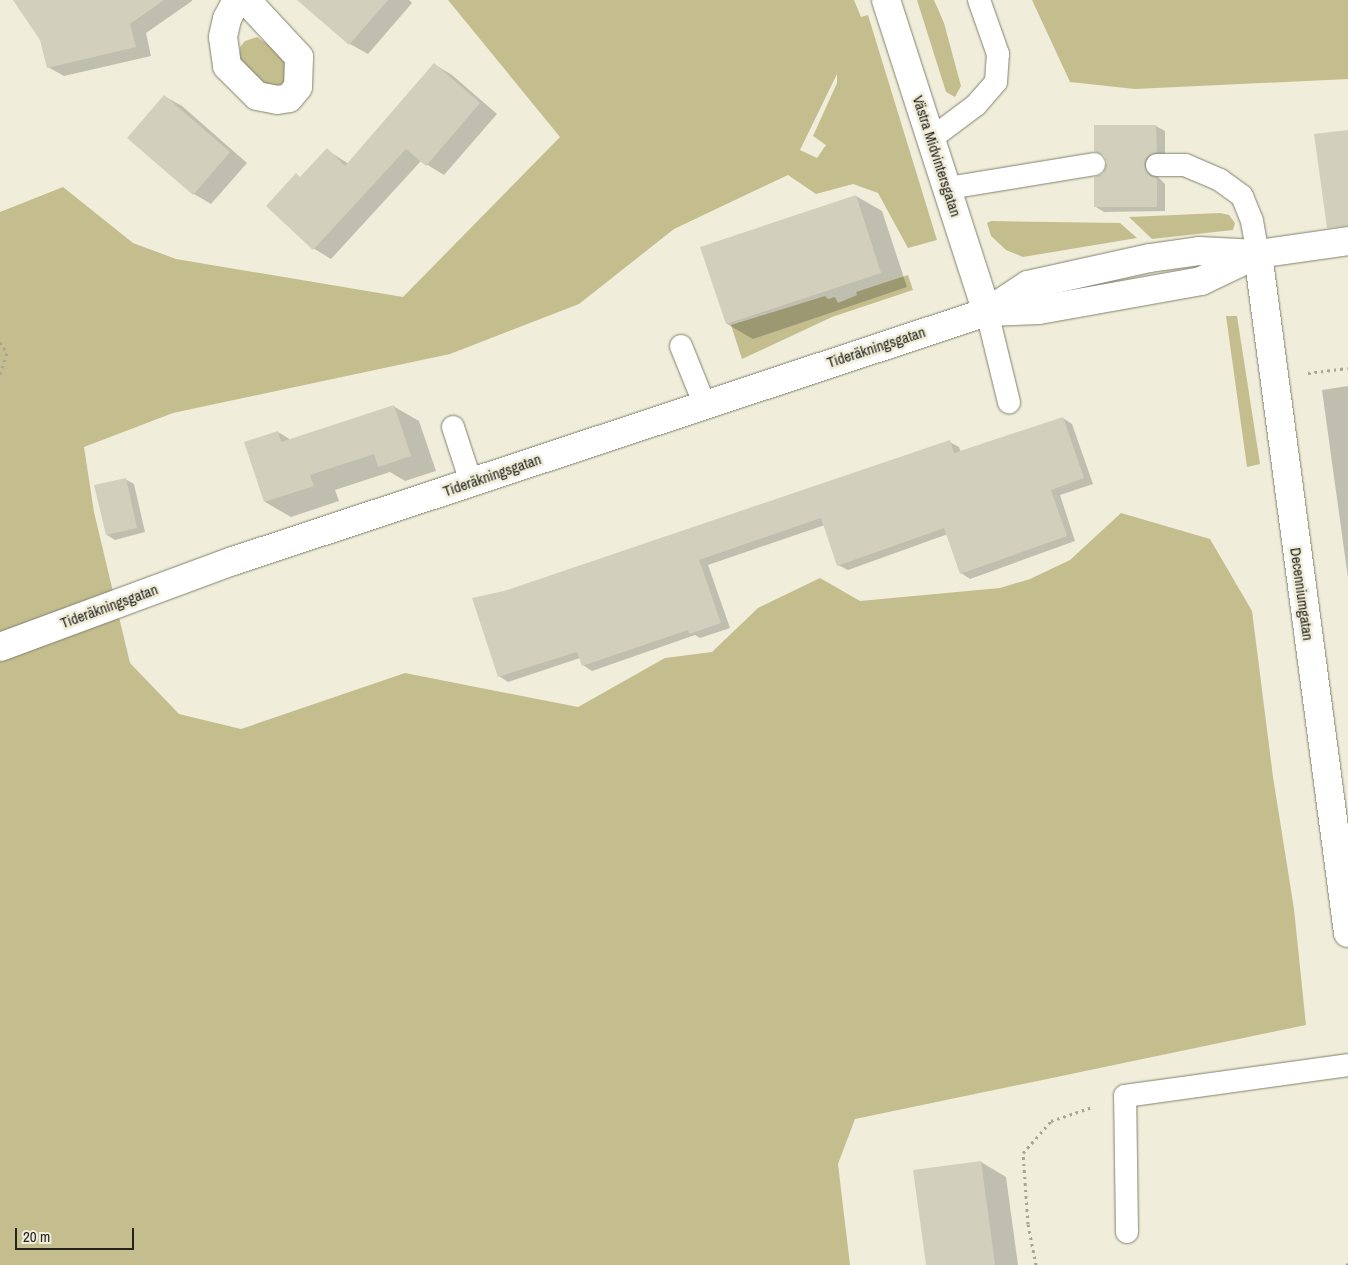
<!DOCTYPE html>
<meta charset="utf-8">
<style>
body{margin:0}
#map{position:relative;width:1348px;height:1265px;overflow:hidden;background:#f0eeda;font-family:"Archivo Narrow",sans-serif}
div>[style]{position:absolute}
.green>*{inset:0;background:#c4be8f}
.shadow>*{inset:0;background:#0003}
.building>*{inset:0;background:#d2d0bc}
.path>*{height:3px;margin-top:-1.5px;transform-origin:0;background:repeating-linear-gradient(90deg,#a7a596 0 2.5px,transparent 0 6.5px)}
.roads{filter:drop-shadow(0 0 1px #83816f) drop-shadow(0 0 1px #83816f)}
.lane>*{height:22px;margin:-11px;padding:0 11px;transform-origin:11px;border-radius:11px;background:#fff}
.street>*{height:28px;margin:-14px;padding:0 14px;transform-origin:14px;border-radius:14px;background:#fff}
.secondary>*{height:28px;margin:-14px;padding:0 14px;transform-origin:14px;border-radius:14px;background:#fff}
span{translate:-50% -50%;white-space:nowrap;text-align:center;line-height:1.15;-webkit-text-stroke:5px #f0eeda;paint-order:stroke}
.street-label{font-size:15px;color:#24231c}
.scale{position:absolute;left:15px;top:1228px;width:119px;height:22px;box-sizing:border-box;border:2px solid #24231c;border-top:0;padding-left:6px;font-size:15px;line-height:18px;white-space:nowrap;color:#24231c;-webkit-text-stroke:4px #f0eeda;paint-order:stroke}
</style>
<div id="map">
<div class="green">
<i style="clip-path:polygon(evenodd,448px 0,854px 0,861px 17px,868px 15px,937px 240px,908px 248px,878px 193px,853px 184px,816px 194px,788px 175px,674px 229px,579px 304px,450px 354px,173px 413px,84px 447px,94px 512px,130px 663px,179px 714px,241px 729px,405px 673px,578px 707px,665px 658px,712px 652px,758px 608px,820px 578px,860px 601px,1000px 588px,1030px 579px,1070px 560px,1121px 513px,1210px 539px,1252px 611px,1273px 777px,1294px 909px,1306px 1025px,855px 1119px,838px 1164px,850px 1265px,0 1265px,0 212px,63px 187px,133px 243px,176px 259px,403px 297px,560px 137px,448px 0,837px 74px,837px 83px,813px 136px,826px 145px,817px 158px,800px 150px,837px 74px)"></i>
<i style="clip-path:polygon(917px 0,934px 0,944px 23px,961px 86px,955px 97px,946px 92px)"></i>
<i style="clip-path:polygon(1032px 0,1348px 0,1348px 79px,1135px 89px,1070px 82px)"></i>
<i style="clip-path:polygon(257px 37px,288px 59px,292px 72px,282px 86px,268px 87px,240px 63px,240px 47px,245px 41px)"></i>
<i style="clip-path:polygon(1220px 213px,1229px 215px,1235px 223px,1233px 230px,1152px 239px,1129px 217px)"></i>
<i style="clip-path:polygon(991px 221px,1120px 223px,1137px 238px,1023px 257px,1006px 250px,991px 236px,987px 223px)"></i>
<i style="clip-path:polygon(908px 275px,913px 290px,832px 317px,742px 359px,731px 325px,825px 296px,828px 299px,835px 297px,838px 303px,857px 295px,856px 292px)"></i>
<i style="clip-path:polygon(1226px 316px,1237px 316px,1260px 464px,1247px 467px)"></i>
</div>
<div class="shadow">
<i style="clip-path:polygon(34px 0,192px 0,192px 1px,146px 33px,151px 56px,64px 76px,48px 67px)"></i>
<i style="clip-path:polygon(298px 0,409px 0,412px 3px,368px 54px,350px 44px)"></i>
<i style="clip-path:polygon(434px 64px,452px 75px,497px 114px,444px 175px,421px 161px,331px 259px,313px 248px,301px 178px,327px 150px,349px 164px)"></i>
<i style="clip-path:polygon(164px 96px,182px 106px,247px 163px,211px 204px,194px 194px)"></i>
<i style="clip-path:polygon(1095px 126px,1156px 126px,1165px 131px,1165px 157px,1152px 171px,1165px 184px,1165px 211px,1104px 212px,1096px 207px,1108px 162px,1106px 156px,1095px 150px)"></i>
<i style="clip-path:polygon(856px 196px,882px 211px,907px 287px,753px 339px,727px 324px,702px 248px)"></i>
<i style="clip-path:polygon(1348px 386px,1348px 578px,1322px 390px)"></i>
<i style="clip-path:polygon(393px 406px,419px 421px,436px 471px,405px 481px,390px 472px,335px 490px,339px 501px,291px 517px,265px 502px,246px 443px,278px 432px,291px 440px)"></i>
<i style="clip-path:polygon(1063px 418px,1072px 424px,1093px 484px,1060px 495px,1075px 541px,970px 579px,961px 573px,948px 534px,848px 570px,838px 565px,825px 525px,708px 565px,730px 628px,700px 638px,695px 635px,592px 671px,583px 665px,580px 658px,508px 682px,499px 676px,504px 592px,950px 442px,959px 447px,961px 453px)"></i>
<i style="clip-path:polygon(125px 479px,134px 484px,145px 532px,115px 540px,107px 535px)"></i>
<i style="clip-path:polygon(981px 1162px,1006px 1177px,1018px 1265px,927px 1265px)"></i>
</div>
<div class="building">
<i style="clip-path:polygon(13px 0,164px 0,130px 24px,136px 47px,47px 68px,40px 40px)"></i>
<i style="clip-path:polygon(297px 0,388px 0,349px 45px)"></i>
<i style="clip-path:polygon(434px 63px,480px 103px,426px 166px,406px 149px,313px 250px,266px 206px,296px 173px,300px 177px,327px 148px,345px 166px)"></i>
<i style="clip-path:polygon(164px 95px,230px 152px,193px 195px,127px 138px)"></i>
<i style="clip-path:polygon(1094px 125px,1156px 125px,1157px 152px,1146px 158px,1144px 165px,1150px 176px,1157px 178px,1157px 207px,1094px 207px,1094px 177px,1103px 174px,1107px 162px,1104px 155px,1094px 151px)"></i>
<i style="clip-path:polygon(1348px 130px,1348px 226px,1327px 228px,1314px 134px)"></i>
<i style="clip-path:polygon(856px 195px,881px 273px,726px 324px,700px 247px)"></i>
<i style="clip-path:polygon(394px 405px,411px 456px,378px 467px,374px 454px,310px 475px,314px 486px,264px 502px,244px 442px,278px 431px,281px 442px)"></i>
<i style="clip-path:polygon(1063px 417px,1084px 478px,1051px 490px,1067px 536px,960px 574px,944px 528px,837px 566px,821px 518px,699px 560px,721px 623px,689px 634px,688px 630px,582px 666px,577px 652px,498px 677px,472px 598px,504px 591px,950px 440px,954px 453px)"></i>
<i style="clip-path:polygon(126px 478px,137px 528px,106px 535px,94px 485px)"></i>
<i style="clip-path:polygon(981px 1161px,995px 1265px,926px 1265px,913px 1170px)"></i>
</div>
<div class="path">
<i style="left:0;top:342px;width:13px;rotate:58deg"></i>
<i style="left:7px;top:353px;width:22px;rotate:108deg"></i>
<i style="left:1308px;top:373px;width:40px;rotate:-7.1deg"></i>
<i style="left:1036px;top:1265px;width:42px;rotate:-101deg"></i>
<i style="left:1028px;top:1224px;width:71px;rotate:-94deg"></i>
<i style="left:1023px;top:1153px;width:43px;rotate:-48.8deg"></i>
<i style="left:1051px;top:1121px;width:43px;rotate:-18.9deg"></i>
<i style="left:1347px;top:1265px;width:2px;rotate:-63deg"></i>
</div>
<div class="roads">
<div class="lane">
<i style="left:932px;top:138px;width:55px;rotate:-36.9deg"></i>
<i style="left:976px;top:105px;width:30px;rotate:-49deg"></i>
<i style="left:996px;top:82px;width:28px;rotate:-86deg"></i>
<i style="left:998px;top:54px;width:57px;rotate:-109.4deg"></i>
<i style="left:1157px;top:165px;width:28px"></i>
<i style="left:1185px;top:165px;width:38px;rotate:23deg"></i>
<i style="left:1220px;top:180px;width:27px;rotate:36deg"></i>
<i style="left:1242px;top:196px;width:27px;rotate:68deg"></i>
<i style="left:1252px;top:221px;width:34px;rotate:80deg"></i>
<i style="left:948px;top:188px;width:148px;rotate:-9.3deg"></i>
<i style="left:987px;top:312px;width:93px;rotate:76.3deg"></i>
<i style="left:681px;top:346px;width:61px;rotate:68deg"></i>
<i style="left:453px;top:427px;width:58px;rotate:71.9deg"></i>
<i style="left:1127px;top:1232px;width:136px;rotate:-90.8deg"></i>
<i style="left:1125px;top:1096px;width:225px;rotate:-7.9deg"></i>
</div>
<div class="street">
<i style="left:237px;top:0;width:21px;rotate:118deg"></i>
<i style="left:227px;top:19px;width:18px;rotate:103deg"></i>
<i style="left:223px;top:37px;width:29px;rotate:82deg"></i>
<i style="left:227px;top:66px;width:42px;rotate:45deg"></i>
<i style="left:257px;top:96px;width:20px;rotate:11deg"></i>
<i style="left:277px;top:100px;width:12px;rotate:-9deg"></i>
<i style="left:289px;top:98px;width:14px;rotate:-51deg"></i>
<i style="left:298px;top:87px;width:30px;rotate:-88deg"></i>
<i style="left:299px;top:57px;width:78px;rotate:-132.9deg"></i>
<i style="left:886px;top:0;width:328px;rotate:72.1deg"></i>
<i style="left:1258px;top:254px;width:685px;rotate:82.45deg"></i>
</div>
<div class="secondary">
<i style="left:988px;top:312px;width:51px;rotate:-2.2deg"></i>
<i style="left:1039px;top:310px;width:165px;rotate:-10.1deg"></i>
<i style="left:1201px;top:281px;width:61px;rotate:-25.3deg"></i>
<i style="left:0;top:647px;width:248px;rotate:-20.3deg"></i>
<i style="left:233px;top:561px;width:794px;rotate:-18.28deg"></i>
<i style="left:987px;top:312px;width:49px;rotate:-33.4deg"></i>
<i style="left:1028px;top:285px;width:125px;rotate:-12.5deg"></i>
<i style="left:1150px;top:258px;width:49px;rotate:-8.1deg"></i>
<i style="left:1199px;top:251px;width:59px;rotate:2.9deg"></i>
<i style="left:1258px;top:254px;width:91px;rotate:-8.2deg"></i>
</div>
</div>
<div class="street-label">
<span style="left:937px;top:156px;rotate:72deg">Västra Midvintersgatan</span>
<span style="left:876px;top:347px;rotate:-18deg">Tideräkningsgatan</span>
<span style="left:492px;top:475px;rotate:-19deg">Tideräkningsgatan</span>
<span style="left:1302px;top:594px;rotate:82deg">Decenniumgatan</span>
<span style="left:109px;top:606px;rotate:-20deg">Tideräkningsgatan</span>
</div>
<div class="scale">20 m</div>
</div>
